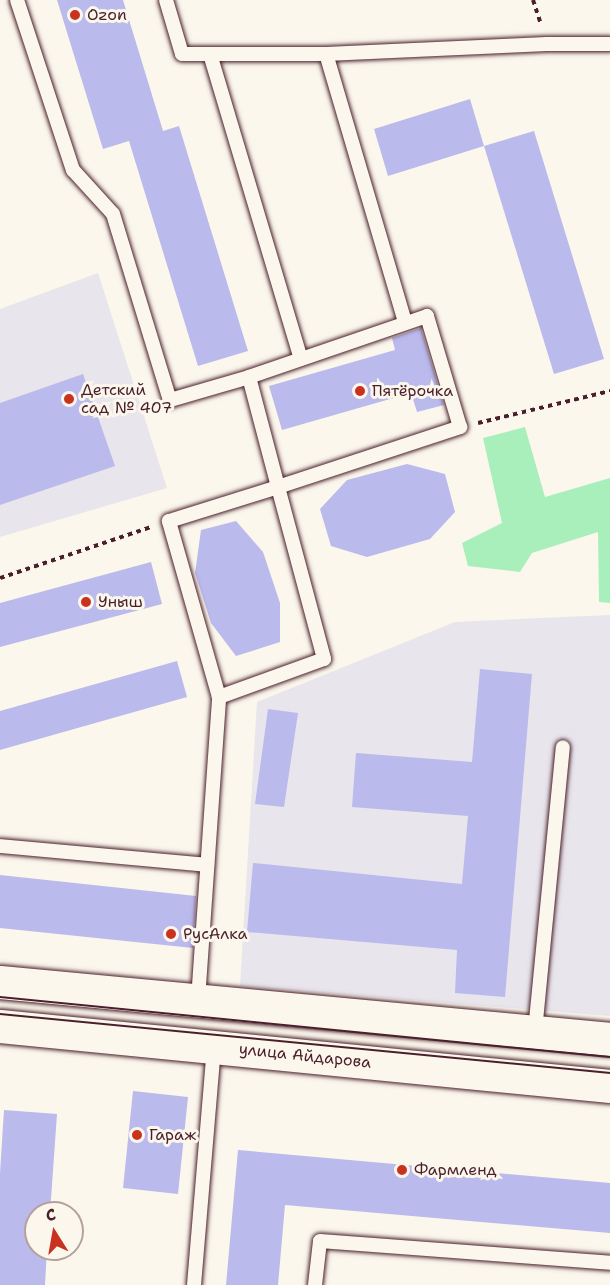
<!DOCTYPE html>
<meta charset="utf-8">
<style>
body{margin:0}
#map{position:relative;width:610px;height:1285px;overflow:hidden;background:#fbf7ec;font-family:"Shantell Sans",sans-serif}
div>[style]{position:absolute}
.built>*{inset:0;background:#e8e5ec}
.green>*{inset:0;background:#a9efbb}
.building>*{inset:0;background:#bbbaec}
.path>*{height:4px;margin-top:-2px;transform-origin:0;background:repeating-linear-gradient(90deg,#4a1f2b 0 4.5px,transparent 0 9px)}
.roads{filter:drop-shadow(0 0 2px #4a1f2b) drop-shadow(0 0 2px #4a1f2b)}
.lane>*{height:14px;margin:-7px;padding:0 7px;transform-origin:7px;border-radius:7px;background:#fbf7ec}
.primary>*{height:33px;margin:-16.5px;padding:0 16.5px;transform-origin:16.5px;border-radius:16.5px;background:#fbf7ec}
.tram>*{height:1.5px;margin:-0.75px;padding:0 0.75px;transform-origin:0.75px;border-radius:0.75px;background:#4a1f2b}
.dots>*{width:16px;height:16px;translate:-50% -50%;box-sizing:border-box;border:3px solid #fbf7ec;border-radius:50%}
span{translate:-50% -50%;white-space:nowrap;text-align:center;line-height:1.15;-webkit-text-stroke:6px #fbf7ec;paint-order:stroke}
.poi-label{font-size:16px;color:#4a1f2b}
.left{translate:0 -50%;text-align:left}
.street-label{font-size:16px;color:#4a1f2b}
.north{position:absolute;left:24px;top:1201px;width:60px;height:60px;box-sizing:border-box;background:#fbf7ec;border:2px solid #b4a19f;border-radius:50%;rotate:349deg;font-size:16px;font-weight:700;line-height:24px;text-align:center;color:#4a1f2b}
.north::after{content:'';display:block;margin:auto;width:21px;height:27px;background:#c8321e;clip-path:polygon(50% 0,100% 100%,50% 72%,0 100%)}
</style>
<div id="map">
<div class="built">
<i style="clip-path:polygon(98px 273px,167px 488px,0 537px,0 309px)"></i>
<i style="clip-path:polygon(610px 615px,610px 1016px,240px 986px,257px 702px,455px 622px)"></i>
</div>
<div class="green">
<i style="clip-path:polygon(525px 427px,545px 497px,610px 478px,610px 603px,599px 602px,598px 532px,532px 553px,520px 572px,468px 566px,462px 543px,502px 523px,483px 438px)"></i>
</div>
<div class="building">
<i style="clip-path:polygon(57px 0,123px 0,163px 131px,179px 126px,248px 351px,198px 366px,129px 141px,103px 149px)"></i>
<i style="clip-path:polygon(470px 99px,484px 146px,388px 176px,374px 129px)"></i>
<i style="clip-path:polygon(534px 131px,604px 359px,554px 374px,484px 146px)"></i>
<i style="clip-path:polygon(421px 328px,444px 405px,417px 412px,411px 393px,282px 430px,269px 386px,395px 350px,392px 338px)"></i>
<i style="clip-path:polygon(83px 374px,115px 466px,0 505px,0 403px)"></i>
<i style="clip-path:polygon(407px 464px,445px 474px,455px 512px,430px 539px,367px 557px,331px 546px,320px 509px,347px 480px)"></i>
<i style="clip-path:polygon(236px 521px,263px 552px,280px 603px,280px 642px,236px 656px,211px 623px,195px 573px,201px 530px)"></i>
<i style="clip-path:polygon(151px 562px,162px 604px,0 647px,0 603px)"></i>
<i style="clip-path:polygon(177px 661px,187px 697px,0 750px,0 711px)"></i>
<i style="clip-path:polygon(480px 669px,532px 674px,505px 997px,455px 993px,457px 950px,247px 932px,253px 863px,462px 884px,468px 816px,352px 807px,356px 753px,472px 762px)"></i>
<i style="clip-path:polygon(268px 709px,298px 713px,284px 807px,255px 804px)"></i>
<i style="clip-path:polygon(0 875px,196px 896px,193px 948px,0 928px)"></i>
<i style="clip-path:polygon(133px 1091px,188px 1097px,178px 1194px,123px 1188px)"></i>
<i style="clip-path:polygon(4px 1110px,57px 1114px,50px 1213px,36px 1213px,36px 1249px,47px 1249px,45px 1285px,0 1285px,0 1173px)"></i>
<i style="clip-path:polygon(238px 1150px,610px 1183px,610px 1233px,285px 1205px,278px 1285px,226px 1285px)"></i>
</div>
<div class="path">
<i style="left:533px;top:0;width:26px;rotate:72deg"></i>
<i style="left:478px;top:423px;width:136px;rotate:-13.6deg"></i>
<i style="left:0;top:578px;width:159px;rotate:-18.7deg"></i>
</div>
<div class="roads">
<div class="lane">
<i style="left:17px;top:0;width:179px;rotate:71.8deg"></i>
<i style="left:73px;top:170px;width:59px;rotate:47.7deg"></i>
<i style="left:113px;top:214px;width:195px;rotate:73deg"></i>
<i style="left:170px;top:400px;width:82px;rotate:-16.2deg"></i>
<i style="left:166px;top:0;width:56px;rotate:73.5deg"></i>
<i style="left:182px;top:54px;width:144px"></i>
<i style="left:210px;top:54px;width:318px;rotate:73.4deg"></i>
<i style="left:405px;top:322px;width:279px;rotate:-106.4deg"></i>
<i style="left:326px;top:54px;width:221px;rotate:-2.6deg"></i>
<i style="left:547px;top:44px;width:63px"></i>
<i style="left:0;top:846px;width:208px;rotate:5.2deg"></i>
<i style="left:198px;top:1000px;width:304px;rotate:-86deg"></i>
<i style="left:219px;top:697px;width:183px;rotate:-105.9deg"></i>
<i style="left:169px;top:521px;width:114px;rotate:-17.3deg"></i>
<i style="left:278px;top:487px;width:192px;rotate:-18.2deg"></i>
<i style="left:460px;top:427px;width:116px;rotate:-106.6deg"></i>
<i style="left:427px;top:316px;width:188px;rotate:161.1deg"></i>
<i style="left:249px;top:377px;width:114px;rotate:75.2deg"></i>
<i style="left:278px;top:487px;width:178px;rotate:75deg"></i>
<i style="left:324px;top:659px;width:112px;rotate:160.1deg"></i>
<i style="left:535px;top:1031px;width:285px;rotate:-84.4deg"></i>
<i style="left:194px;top:1285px;width:239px;rotate:-85.2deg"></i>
<i style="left:315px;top:1285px;width:44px;rotate:-83.5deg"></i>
<i style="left:320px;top:1241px;width:291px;rotate:4.3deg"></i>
</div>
<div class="primary">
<i style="left:0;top:982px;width:613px;rotate:5.34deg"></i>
<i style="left:0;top:1026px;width:613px;rotate:5.62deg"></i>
</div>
</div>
<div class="tram">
<i style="left:0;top:997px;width:613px;rotate:5.62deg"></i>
<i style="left:0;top:1014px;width:613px;rotate:5.52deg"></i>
</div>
<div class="dots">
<i style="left:75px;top:15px;background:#c8321e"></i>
<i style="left:360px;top:391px;background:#c8321e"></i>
<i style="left:69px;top:399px;background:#c8321e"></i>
<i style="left:86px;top:602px;background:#c8321e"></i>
<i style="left:171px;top:934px;background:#c8321e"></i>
<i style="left:137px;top:1135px;background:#c8321e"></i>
<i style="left:402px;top:1170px;background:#c8321e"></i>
</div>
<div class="poi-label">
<span class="left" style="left:87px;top:15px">Ozon</span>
<span class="left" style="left:81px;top:399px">Детский<br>сад № 407</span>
<span class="left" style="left:372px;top:391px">Пятёрочка</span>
<span class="left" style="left:98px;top:602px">Уныш</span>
<span class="left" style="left:183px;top:934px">РусАлка</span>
<span class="left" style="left:149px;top:1135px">Гараж</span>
<span class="left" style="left:414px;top:1170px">Фармленд</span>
</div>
<div class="street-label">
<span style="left:305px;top:1056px;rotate:6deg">улица Айдарова</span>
</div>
<div class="north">С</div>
</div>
